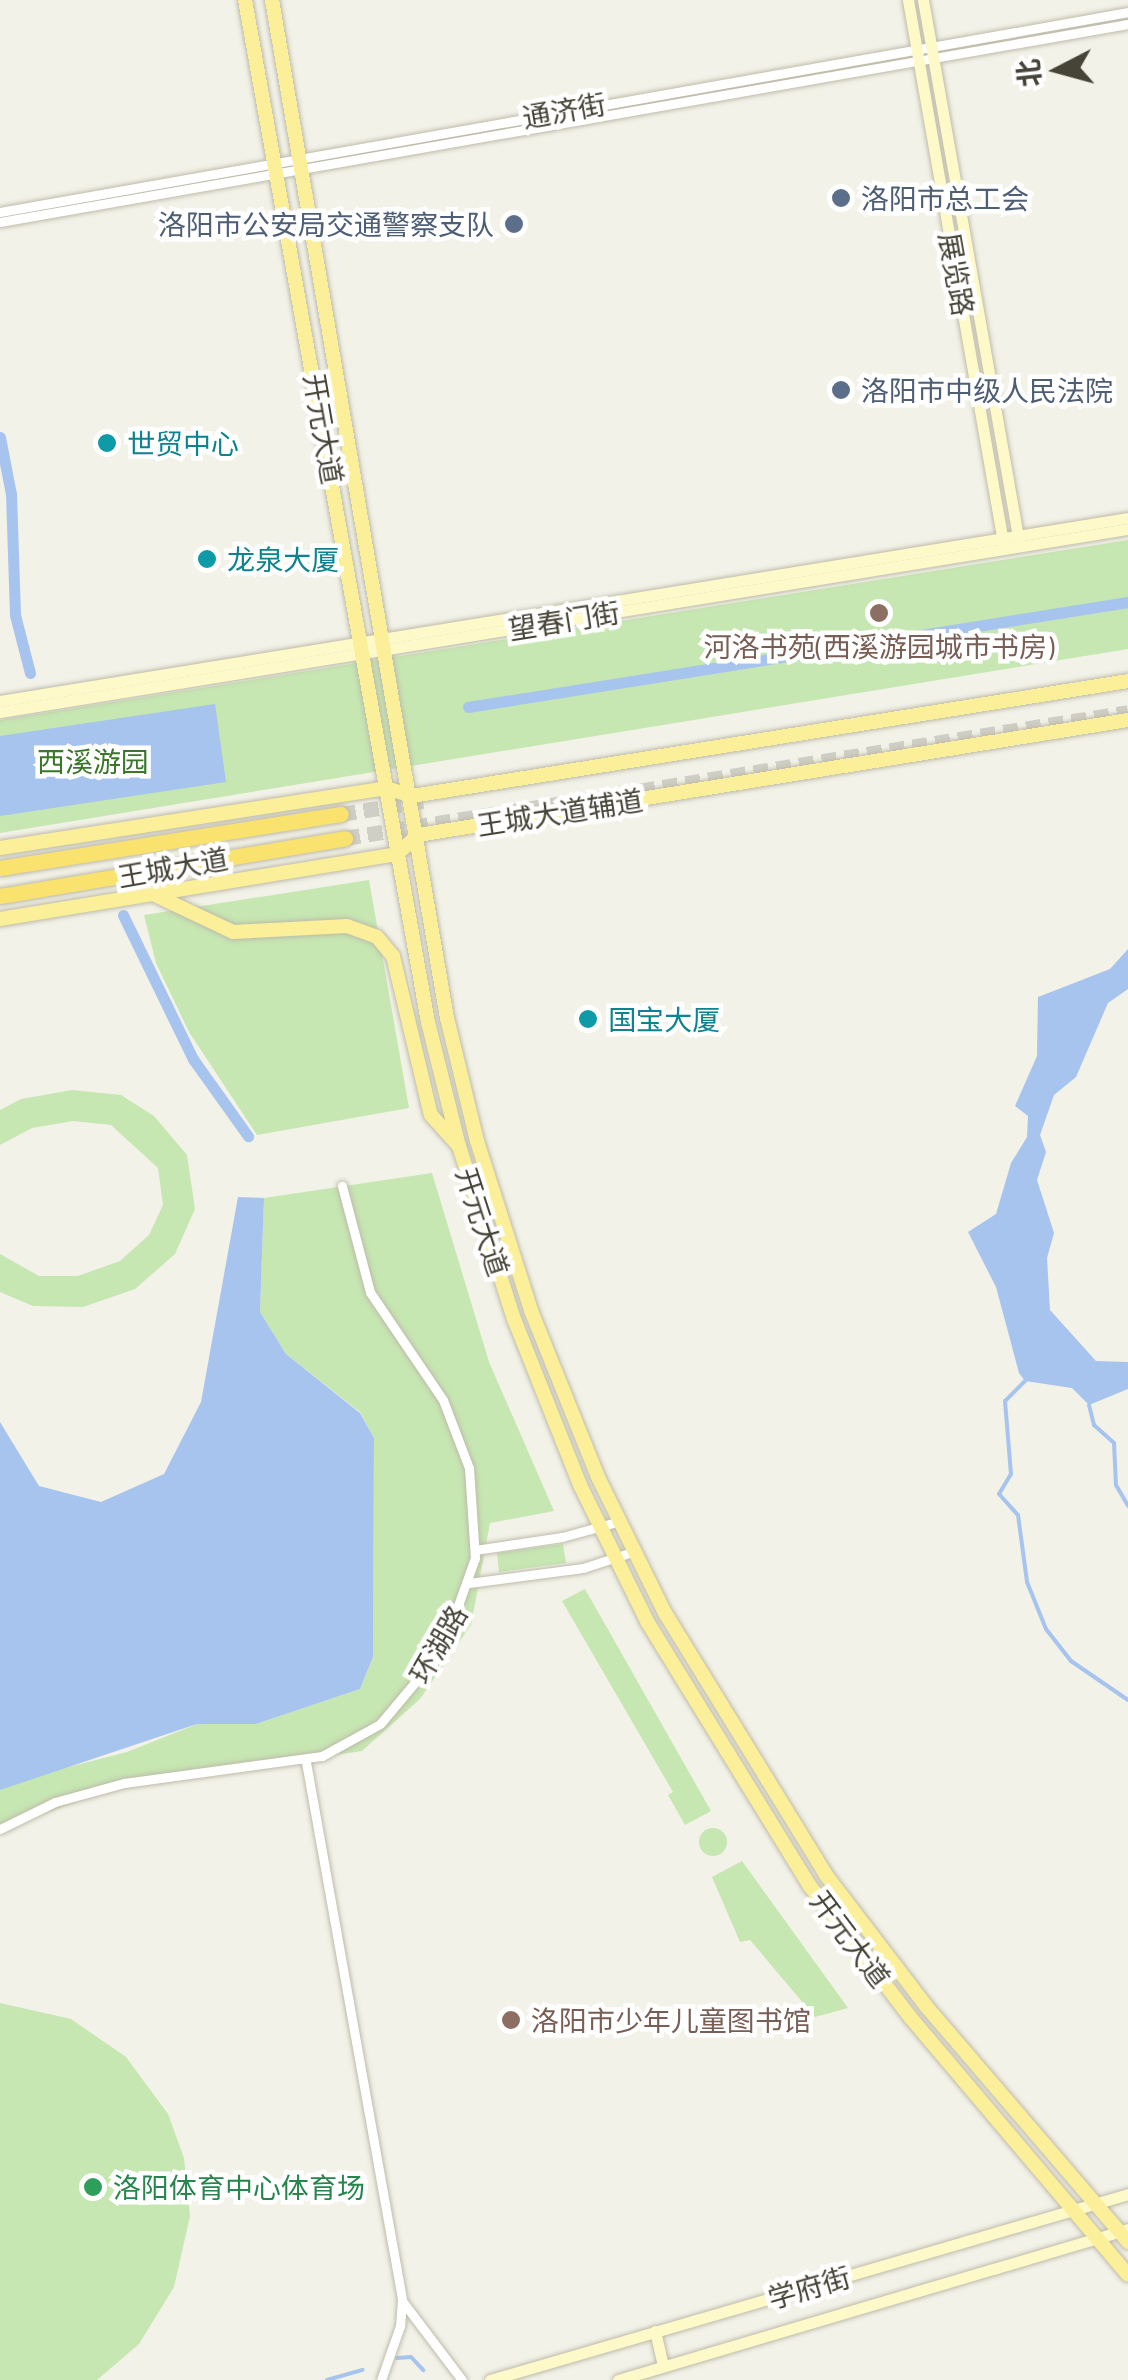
<!DOCTYPE html>
<meta charset="utf-8">
<style>
body{margin:0}
#map{position:relative;width:1128px;height:2380px;overflow:hidden;background:#f3f2e8;font-family:Barlow,"Noto Sans SC",sans-serif}
div>[style]{position:absolute}
.green>*{inset:0;background:#c6e6b2}
.round{border-radius:50%}
.water>*{inset:0;background:#a6c4ee}
.stream>*{height:4px;margin:-2px;padding:0 2px;transform-origin:2px;border-radius:2px;background:#a6c4ee}
.canal>*{height:11px;margin:-5.5px;padding:0 5.5px;transform-origin:5.5px;border-radius:5.5px;background:#a6c4ee}
.highway-tunnel>*{height:15px;margin-top:-7.5px;transform-origin:0;background:repeating-linear-gradient(90deg,#d0cfc5 0 15px,transparent 0 23px)}
.roads{filter:drop-shadow(0 0 2px #bebbaa) drop-shadow(0 0 2px #bebbaa)}
.street>*{height:9px;margin:-4.5px;padding:0 4.5px;transform-origin:4.5px;border-radius:4.5px;background:#fff}
.secondary>*{height:11px;margin:-5.5px;padding:0 5.5px;transform-origin:5.5px;border-radius:5.5px;background:#fdf9c8}
.primary>*{height:14px;margin:-7px;padding:0 7px;transform-origin:7px;border-radius:7px;background:#fbef99}
.highway>*{height:15px;margin:-7.5px;padding:0 7.5px;transform-origin:7.5px;border-radius:7.5px;background:#f9e26d}
.dots>*{width:28px;height:28px;translate:-50% -50%;box-sizing:border-box;border:5px solid #fff;border-radius:50%}
span{translate:-50% -50%;white-space:nowrap;text-align:center;line-height:1.15;-webkit-text-stroke:9px #fff;paint-order:stroke}
.street-label{font-size:28px;color:#464337}
.service-label{font-size:28px;color:#4e5e75}
.left{translate:0 -50%;text-align:left}
.right{translate:-100% -50%;text-align:right}
.culture-label{font-size:28px;color:#0d838f}
.education-label{font-size:28px;color:#785e54}
.park-label{font-size:28px;color:#3b762b}
.leisure-label{font-size:28px;color:#27864d}
.north{position:absolute;left:1008px;top:20px;width:100px;height:100px;-webkit-text-stroke:8px #fff;paint-order:stroke;rotate:264deg;font-size:28px;font-weight:700;line-height:40px;text-align:center;color:#464337}
.north::after{content:'';display:block;margin:auto;width:35px;height:45px;background:#464337;clip-path:polygon(50% 0,100% 100%,50% 72%,0 100%)}
</style>
<div id="map">
<div class="green">
<i style="clip-path:polygon(1128px 540px,1128px 649px,0 833px,0 720px)"></i>
<i style="clip-path:polygon(369px 880px,409px 1108px,257px 1135px,189px 1032px,156px 963px,144px 915px)"></i>
<i style="clip-path:polygon(72px 1090px,121px 1095px,154px 1116px,187px 1155px,195px 1209px,175px 1254px,135px 1289px,83px 1307px,33px 1306px,0 1292px,0 1254px,39px 1276px,78px 1276px,120px 1261px,149px 1235px,163px 1205px,158px 1168px,111px 1125px,73px 1121px,32px 1128px,0 1145px,0 1110px,21px 1099px)"></i>
<i style="clip-path:polygon(432px 1173px,489px 1362px,554px 1511px,490px 1523px,471px 1625px,420px 1699px,362px 1751px,119px 1787px,0 1829px,0 1790px,30px 1777px,127px 1752px,197px 1724px,256px 1724px,360px 1689px,373px 1657px,374px 1438px,360px 1412px,286px 1354px,260px 1312px,264px 1198px)"></i>
<i style="clip-path:polygon(563px 1544px,566px 1563px,499px 1572px,497px 1553px)"></i>
<i style="clip-path:polygon(585px 1589px,711px 1811px,685px 1825px,668px 1795px,673px 1792px,562px 1601px)"></i>
<i class="round" style="left:699px;top:1828px;width:28px;height:28px"></i>
<i style="clip-path:polygon(742px 1861px,848px 2008px,815px 2017px,750px 1940px,740px 1942px,712px 1877px)"></i>
<i style="clip-path:polygon(0 2003px,71px 2019px,126px 2057px,168px 2114px,184px 2158px,190px 2216px,174px 2287px,139px 2344px,97px 2380px,0 2380px)"></i>
</div>
<div class="water">
<i style="clip-path:polygon(215px 704px,226px 782px,0 816px,0 736px)"></i>
<i style="clip-path:polygon(1128px 949px,1128px 989px,1108px 1003px,1076px 1077px,1054px 1095px,1040px 1135px,1046px 1152px,1037px 1180px,1054px 1233px,1047px 1258px,1050px 1310px,1096px 1361px,1128px 1362px,1128px 1389px,1089px 1405px,1072px 1388px,1025px 1381px,1019px 1373px,996px 1287px,968px 1232px,996px 1214px,1011px 1163px,1027px 1137px,1028px 1116px,1015px 1106px,1037px 1056px,1038px 997px,1110px 969px)"></i>
<i style="clip-path:polygon(238px 1197px,264px 1198px,260px 1312px,286px 1354px,360px 1413px,374px 1438px,373px 1657px,360px 1689px,256px 1724px,197px 1724px,0 1790px,0 1422px,39px 1486px,101px 1502px,164px 1474px,201px 1402px)"></i>
</div>
<div class="stream">
<i style="left:1025px;top:1381px;width:28px;rotate:135deg"></i>
<i style="left:1005px;top:1401px;width:73px;rotate:85.3deg"></i>
<i style="left:1011px;top:1474px;width:23px;rotate:121deg"></i>
<i style="left:999px;top:1494px;width:28px;rotate:48deg"></i>
<i style="left:1018px;top:1515px;width:68px;rotate:82.3deg"></i>
<i style="left:1027px;top:1582px;width:51px;rotate:68deg"></i>
<i style="left:1046px;top:1629px;width:41px;rotate:52deg"></i>
<i style="left:1071px;top:1661px;width:69px;rotate:34.4deg"></i>
<i style="left:1089px;top:1405px;width:21px;rotate:76deg"></i>
<i style="left:1094px;top:1425px;width:27px;rotate:42deg"></i>
<i style="left:1114px;top:1443px;width:42px;rotate:87.3deg"></i>
<i style="left:1116px;top:1485px;width:24px;rotate:60deg"></i>
<i style="left:397px;top:2358px;width:14px;rotate:-4deg"></i>
<i style="left:411px;top:2357px;width:18px;rotate:47deg"></i>
<i style="left:327px;top:2380px;width:37px;rotate:-16deg"></i>
</div>
<div class="canal">
<i style="left:0;top:437px;width:58px;rotate:79.1deg"></i>
<i style="left:11px;top:494px;width:121px;rotate:88.1deg"></i>
<i style="left:15px;top:615px;width:60px;rotate:75.5deg"></i>
<i style="left:468px;top:707px;width:668px;rotate:-9.04deg"></i>
<i style="left:123px;top:915px;width:160px;rotate:64.1deg"></i>
<i style="left:193px;top:1059px;width:95px;rotate:54.5deg"></i>
</div>
<div class="highway-tunnel">
<i style="left:341px;top:814px;width:83px;rotate:-9deg"></i>
<i style="left:345px;top:838px;width:793px;rotate:-9.14deg"></i>
</div>
<div class="roads">
<div class="street">
<i style="left:0;top:212px;width:1146px;rotate:-10.05deg"></i>
<i style="left:0;top:222px;width:1145px;rotate:-9.96deg"></i>
<i style="left:475px;top:1550px;width:88px;rotate:-8.5deg"></i>
<i style="left:562px;top:1537px;width:60px;rotate:-15.4deg"></i>
<i style="left:469px;top:1583px;width:115px;rotate:-7.5deg"></i>
<i style="left:583px;top:1568px;width:55px;rotate:-18.1deg"></i>
<i style="left:306px;top:1762px;width:546px;rotate:79.86deg"></i>
<i style="left:402px;top:2299px;width:27px;rotate:94deg"></i>
<i style="left:400px;top:2326px;width:57px;rotate:109.4deg"></i>
<i style="left:0;top:1829px;width:61px;rotate:-26.1deg"></i>
<i style="left:55px;top:1802px;width:72px;rotate:-15.4deg"></i>
<i style="left:124px;top:1783px;width:200px;rotate:-7.8deg"></i>
<i style="left:322px;top:1756px;width:66px;rotate:-28.9deg"></i>
<i style="left:380px;top:1724px;width:97px;rotate:-50deg"></i>
<i style="left:442px;top:1650px;width:98px;rotate:-70.3deg"></i>
<i style="left:475px;top:1558px;width:90px;rotate:-93.8deg"></i>
<i style="left:469px;top:1468px;width:73px;rotate:-110.9deg"></i>
<i style="left:443px;top:1400px;width:130px;rotate:-124.1deg"></i>
<i style="left:370px;top:1292px;width:110px;rotate:-104.8deg"></i>
<i style="left:403px;top:2302px;width:98px;rotate:52.9deg"></i>
</div>
<div class="secondary">
<i style="left:908px;top:0;width:550px;rotate:80.06deg"></i>
<i style="left:923px;top:0;width:550px;rotate:79.96deg"></i>
<i style="left:0;top:701px;width:1143px;rotate:-9.22deg"></i>
<i style="left:0;top:712px;width:1143px;rotate:-9.22deg"></i>
<i style="left:655px;top:2331px;width:36px;rotate:77deg"></i>
<i style="left:490px;top:2380px;width:665px;rotate:-16.25deg"></i>
<i style="left:618px;top:2380px;width:532px;rotate:-16.49deg"></i>
</div>
<div class="primary">
<i style="left:245px;top:0;width:1038px;rotate:79.85deg"></i>
<i style="left:428px;top:1022px;width:128px;rotate:76deg"></i>
<i style="left:459px;top:1146px;width:182px;rotate:72.4deg"></i>
<i style="left:514px;top:1319px;width:179px;rotate:68.3deg"></i>
<i style="left:580px;top:1485px;width:154px;rotate:63.8deg"></i>
<i style="left:648px;top:1623px;width:309px;rotate:58.4deg"></i>
<i style="left:810px;top:1886px;width:166px;rotate:52.6deg"></i>
<i style="left:911px;top:2018px;width:336px;rotate:49.8deg"></i>
<i style="left:272px;top:0;width:1033px;rotate:80.25deg"></i>
<i style="left:447px;top:1018px;width:127px;rotate:76.3deg"></i>
<i style="left:477px;top:1141px;width:181px;rotate:72.3deg"></i>
<i style="left:532px;top:1313px;width:177px;rotate:68.1deg"></i>
<i style="left:598px;top:1477px;width:152px;rotate:63.8deg"></i>
<i style="left:665px;top:1613px;width:308px;rotate:58.4deg"></i>
<i style="left:826px;top:1875px;width:165px;rotate:52.6deg"></i>
<i style="left:926px;top:2006px;width:311px;rotate:49.4deg"></i>
<i style="left:0;top:848px;width:391px;rotate:-8.8deg"></i>
<i style="left:386px;top:788px;width:27px;rotate:17deg"></i>
<i style="left:412px;top:796px;width:725px;rotate:-9.12deg"></i>
<i style="left:157px;top:896px;width:84px;rotate:25.3deg"></i>
<i style="left:233px;top:932px;width:114px;rotate:-3deg"></i>
<i style="left:347px;top:926px;width:32px;rotate:20deg"></i>
<i style="left:377px;top:937px;width:25px;rotate:50deg"></i>
<i style="left:393px;top:956px;width:163px;rotate:76.6deg"></i>
<i style="left:431px;top:1115px;width:39px;rotate:48deg"></i>
<i style="left:0;top:919px;width:402px;rotate:-9.3deg"></i>
<i style="left:397px;top:854px;width:28px;rotate:-42deg"></i>
<i style="left:418px;top:835px;width:719px;rotate:-9.2deg"></i>
</div>
<div class="highway">
<i style="left:0;top:868px;width:345px;rotate:-9deg"></i>
<i style="left:0;top:896px;width:350px;rotate:-9.5deg"></i>
</div>
</div>
<div class="dots">
<i style="left:841px;top:198px;background:#5c6f8a"></i>
<i style="left:514px;top:224px;background:#5c6f8a"></i>
<i style="left:841px;top:390px;background:#5c6f8a"></i>
<i style="left:107px;top:443px;background:#0f9aa8"></i>
<i style="left:207px;top:559px;background:#0f9aa8"></i>
<i style="left:879px;top:613px;background:#8d6e63"></i>
<i style="left:588px;top:1019px;background:#0f9aa8"></i>
<i style="left:511px;top:2020px;background:#8d6e63"></i>
<i style="left:93px;top:2187px;background:#2e9e5b"></i>
</div>
<div class="street-label">
<span style="left:564px;top:110px;rotate:-10deg">通济街</span>
<span style="left:957px;top:274px;rotate:80deg">展览路</span>
<span style="left:324px;top:429px;rotate:80deg">开元大道</span>
<span style="left:564px;top:620px;rotate:-9deg">望春门街</span>
<span style="left:560px;top:812px;rotate:-9deg">王城大道辅道</span>
<span style="left:173px;top:867px;rotate:-10deg">王城大道</span>
<span style="left:483px;top:1222px;rotate:72deg">开元大道</span>
<span style="left:438px;top:1644px;rotate:-60deg">环湖路</span>
<span style="left:851px;top:1939px;rotate:53deg">开元大道</span>
<span style="left:809px;top:2287px;rotate:-16deg">学府街</span>
</div>
<div class="service-label">
<span class="left" style="left:861px;top:198px">洛阳市总工会</span>
<span class="right" style="left:494px;top:224px">洛阳市公安局交通警察支队</span>
<span class="left" style="left:861px;top:390px">洛阳市中级人民法院</span>
</div>
<div class="culture-label">
<span class="left" style="left:127px;top:443px">世贸中心</span>
<span class="left" style="left:227px;top:559px">龙泉大厦</span>
<span class="left" style="left:608px;top:1019px">国宝大厦</span>
</div>
<div class="education-label">
<span style="left:879px;top:646px">河洛书苑(西溪游园城市书房)</span>
<span class="left" style="left:531px;top:2020px">洛阳市少年儿童图书馆</span>
</div>
<div class="park-label">
<span style="left:93px;top:761px">西溪游园</span>
</div>
<div class="leisure-label">
<span class="left" style="left:113px;top:2187px">洛阳体育中心体育场</span>
</div>
<div class="north">北</div>
</div>
